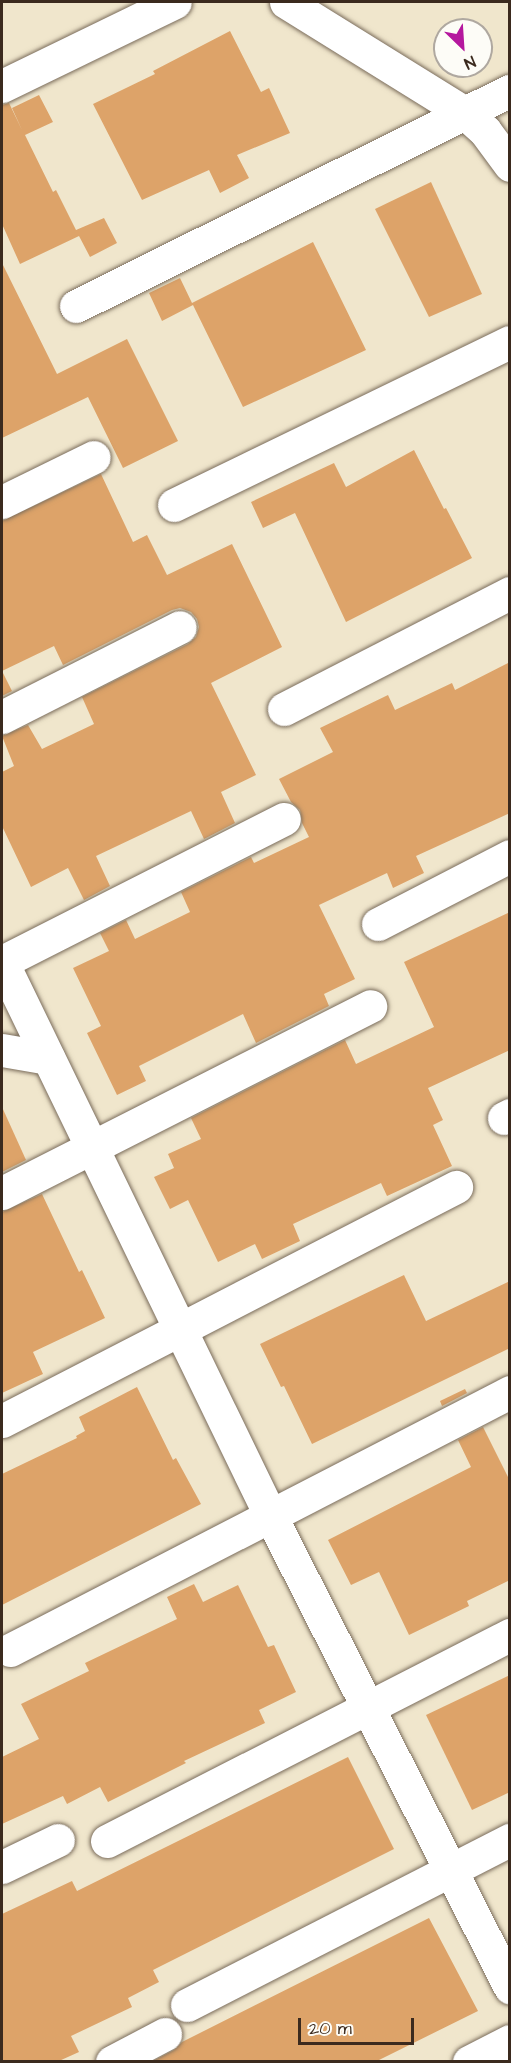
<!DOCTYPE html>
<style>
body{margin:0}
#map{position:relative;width:511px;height:2063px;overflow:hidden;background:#f0e6cc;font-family:"Architects Daughter",sans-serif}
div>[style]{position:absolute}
.building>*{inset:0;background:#dda369}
.roads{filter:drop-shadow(0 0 2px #7a6c5b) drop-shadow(0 0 2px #7a6c5b)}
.minor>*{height:33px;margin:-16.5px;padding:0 16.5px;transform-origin:16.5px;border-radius:16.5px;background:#fff}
span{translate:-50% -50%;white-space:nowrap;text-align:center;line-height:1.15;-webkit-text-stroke:6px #fdfcf7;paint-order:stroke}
.frame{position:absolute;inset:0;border:3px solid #3b2a1e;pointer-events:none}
.north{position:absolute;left:433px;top:18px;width:60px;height:60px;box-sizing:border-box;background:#fdfcf7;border:2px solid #afa8a0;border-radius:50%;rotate:155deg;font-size:16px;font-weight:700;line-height:24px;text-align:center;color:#3b2a1e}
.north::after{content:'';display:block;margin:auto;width:21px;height:27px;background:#b5179e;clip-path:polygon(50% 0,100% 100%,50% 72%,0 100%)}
.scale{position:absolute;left:298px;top:2018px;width:116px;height:27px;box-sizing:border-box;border:3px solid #3b2a1e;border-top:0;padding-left:8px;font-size:18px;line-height:21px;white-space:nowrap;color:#3b2a1e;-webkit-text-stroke:4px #fdfcf7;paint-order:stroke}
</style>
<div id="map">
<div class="building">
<i style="clip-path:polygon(230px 31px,261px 92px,269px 88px,290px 133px,237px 155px,249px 178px,220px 193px,209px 170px,142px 200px,93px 104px,155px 74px,153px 71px)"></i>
<i style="clip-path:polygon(39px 95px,53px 122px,25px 135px,53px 192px,56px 190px,76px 230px,104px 218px,117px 243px,90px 257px,79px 236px,20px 264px,2px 224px,2px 105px,9px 103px,22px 130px,12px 108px)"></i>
<i style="clip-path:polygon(431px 182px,482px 294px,429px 317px,375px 209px)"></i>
<i style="clip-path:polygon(313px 242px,366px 350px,243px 407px,193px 305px,162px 321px,149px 293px,180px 278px,192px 303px)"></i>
<i style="clip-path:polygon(2px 263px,57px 374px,127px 339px,178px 441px,123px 468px,88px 397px,2px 438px)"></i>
<i style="clip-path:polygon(414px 450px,444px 509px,446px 508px,472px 558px,346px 622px,295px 513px,263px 528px,251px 502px,334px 463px,346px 487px)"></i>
<i style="clip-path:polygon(101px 474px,133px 542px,147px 535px,167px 575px,232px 544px,282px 647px,211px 683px,256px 775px,221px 792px,235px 823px,204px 839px,191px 811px,96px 856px,110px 886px,84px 900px,68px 868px,31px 887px,2px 826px,2px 772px,14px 766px,2px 736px,28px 725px,42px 749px,94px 724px,82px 697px,188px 644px,196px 637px,199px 627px,197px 619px,191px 612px,180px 608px,172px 610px,63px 665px,54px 646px,2px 671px,12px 691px,2px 696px,2px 521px)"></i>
<i style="clip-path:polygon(510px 662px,510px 813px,416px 856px,424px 873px,393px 888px,387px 873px,319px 905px,355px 979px,324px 994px,329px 1006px,256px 1043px,243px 1014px,139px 1066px,146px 1081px,117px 1095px,87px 1033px,101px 1026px,73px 968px,109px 951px,100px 933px,126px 920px,135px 939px,190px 912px,181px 892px,251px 857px,254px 863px,309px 837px,302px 823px,300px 810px,291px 802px,279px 779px,333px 752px,320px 728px,388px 695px,395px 710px,452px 683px,455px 690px)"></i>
<i style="clip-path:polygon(510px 912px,510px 1050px,428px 1088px,443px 1120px,433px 1125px,452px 1166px,387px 1196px,381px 1183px,293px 1224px,300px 1241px,262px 1259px,255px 1244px,218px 1262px,188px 1200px,170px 1209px,154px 1177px,174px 1168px,168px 1154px,201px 1139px,191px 1118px,345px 1040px,356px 1064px,434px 1027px,404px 962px)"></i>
<i style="clip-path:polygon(2px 1107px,26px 1160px,2px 1172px)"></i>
<i style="clip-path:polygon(42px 1194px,79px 1272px,82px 1270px,105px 1318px,33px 1352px,43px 1374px,2px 1393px,2px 1212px)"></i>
<i style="clip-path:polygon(404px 1275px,426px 1321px,510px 1281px,510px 1348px,312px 1444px,284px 1386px,281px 1387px,260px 1344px)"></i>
<i style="clip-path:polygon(137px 1387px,173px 1460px,176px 1458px,201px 1504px,2px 1605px,2px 1474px,77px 1438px,76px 1436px,85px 1431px,79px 1417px)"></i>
<i style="clip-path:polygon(465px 1389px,467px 1393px,442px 1406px,440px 1401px)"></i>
<i style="clip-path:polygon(483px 1427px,510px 1481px,510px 1580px,467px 1601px,469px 1606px,409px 1635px,379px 1572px,351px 1585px,328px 1540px,471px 1467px,458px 1440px)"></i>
<i style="clip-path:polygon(194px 1584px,203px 1602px,238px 1585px,268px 1647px,274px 1645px,296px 1692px,259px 1710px,265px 1723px,184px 1761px,186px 1763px,108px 1802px,100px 1787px,67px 1804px,63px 1796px,2px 1824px,2px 1757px,39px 1739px,21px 1704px,89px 1671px,85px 1663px,177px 1619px,167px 1597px)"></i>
<i style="clip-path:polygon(510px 1675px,510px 1792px,472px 1810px,426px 1715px)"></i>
<i style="clip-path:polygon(348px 1757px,394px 1849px,153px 1970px,159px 1982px,128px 1998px,132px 2007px,71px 2036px,79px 2052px,59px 2061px,2px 2061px,2px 1914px,72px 1881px,77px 1891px)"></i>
<i style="clip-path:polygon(429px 1918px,478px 2011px,377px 2061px,153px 2061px,174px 2050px,182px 2042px)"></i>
</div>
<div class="roads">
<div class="minor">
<i style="left:286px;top:2px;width:211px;rotate:31.8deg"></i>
<i style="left:465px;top:113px;width:27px;rotate:42deg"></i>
<i style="left:485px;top:131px;width:42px;rotate:53.7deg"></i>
<i style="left:2px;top:86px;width:192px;rotate:-25.9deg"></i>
<i style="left:76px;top:306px;width:484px;rotate:-26.4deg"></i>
<i style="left:2px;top:502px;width:102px;rotate:-26.1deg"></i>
<i style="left:174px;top:505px;width:373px;rotate:-25.9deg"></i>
<i style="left:284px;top:709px;width:254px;rotate:-27.2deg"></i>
<i style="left:2px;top:717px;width:199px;rotate:-26.8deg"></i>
<i style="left:378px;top:924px;width:148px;rotate:-27.3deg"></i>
<i style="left:2px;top:962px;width:615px;rotate:64.14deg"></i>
<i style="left:270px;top:1515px;width:530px;rotate:63.05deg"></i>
<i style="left:2px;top:962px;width:316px;rotate:-26.9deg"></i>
<i style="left:2px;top:1050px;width:47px;rotate:9.9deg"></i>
<i style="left:504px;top:1118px;width:7px;rotate:-27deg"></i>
<i style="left:2px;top:1193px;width:413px;rotate:-26.9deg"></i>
<i style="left:2px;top:1421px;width:511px;rotate:-27.27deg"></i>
<i style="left:10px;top:1650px;width:563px;rotate:-27.29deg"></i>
<i style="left:107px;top:1841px;width:453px;rotate:-27.1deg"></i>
<i style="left:2px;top:1867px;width:62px;rotate:-25.7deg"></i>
<i style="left:187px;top:2005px;width:363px;rotate:-27.1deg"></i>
<i style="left:112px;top:2062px;width:60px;rotate:-27.8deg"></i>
<i style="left:469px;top:2062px;width:46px;rotate:-27.1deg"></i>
</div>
</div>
<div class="frame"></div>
<div class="north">N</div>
<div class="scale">20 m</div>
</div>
